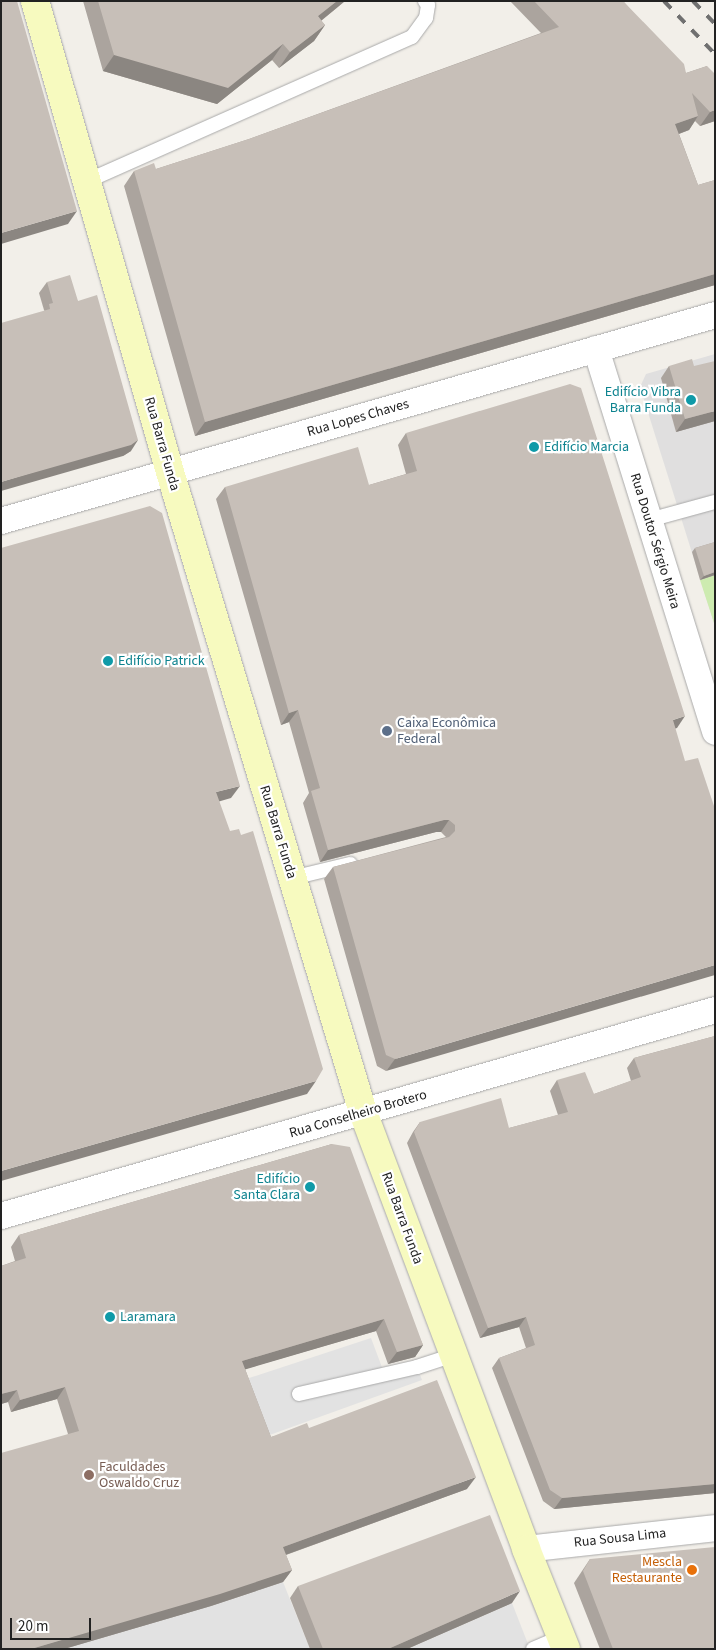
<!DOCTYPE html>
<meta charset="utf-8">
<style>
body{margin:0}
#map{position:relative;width:716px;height:1650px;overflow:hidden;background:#f2efe9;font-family:"Source Sans 3",sans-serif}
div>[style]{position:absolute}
.residential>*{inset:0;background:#e0dfdf}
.grass>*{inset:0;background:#cdebb0}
.parking>*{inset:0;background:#e2e2e2}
.roads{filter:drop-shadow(0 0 1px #a9a9a9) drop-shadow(0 0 1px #a9a9a9)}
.lane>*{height:14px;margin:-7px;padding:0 7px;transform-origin:7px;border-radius:7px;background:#fff}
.street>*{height:26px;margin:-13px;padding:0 13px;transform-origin:13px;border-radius:13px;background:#fff}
.secondary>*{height:28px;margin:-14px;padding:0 14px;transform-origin:14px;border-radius:14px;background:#f7fabf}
.rail>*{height:4px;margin-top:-2px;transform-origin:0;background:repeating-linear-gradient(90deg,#707070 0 10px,transparent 0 20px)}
.wall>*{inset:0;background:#aba49e}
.shaded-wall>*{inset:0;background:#8b8681}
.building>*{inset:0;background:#c7bfb8}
.dots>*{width:14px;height:14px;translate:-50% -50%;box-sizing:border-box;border:2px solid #fff;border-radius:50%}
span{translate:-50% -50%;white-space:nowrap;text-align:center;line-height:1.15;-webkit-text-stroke:4.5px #fff;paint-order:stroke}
.culture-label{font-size:14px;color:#0d838f}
.right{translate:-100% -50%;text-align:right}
.left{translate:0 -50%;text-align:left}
.street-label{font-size:14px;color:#222}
.service-label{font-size:14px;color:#4e5e75}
.education-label{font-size:14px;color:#785e54}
.food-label{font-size:14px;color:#c56008}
.frame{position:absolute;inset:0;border:2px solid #222;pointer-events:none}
.scale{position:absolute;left:10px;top:1618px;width:81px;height:22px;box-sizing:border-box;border:2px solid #222;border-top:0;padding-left:6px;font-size:15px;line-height:18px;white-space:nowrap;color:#222;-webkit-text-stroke:4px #fff;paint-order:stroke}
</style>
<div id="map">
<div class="residential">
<i style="clip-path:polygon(715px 354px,715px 626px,640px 387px,646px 374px)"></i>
</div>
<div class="grass">
<i style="clip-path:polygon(715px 575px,715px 626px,700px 580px)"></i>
</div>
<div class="parking">
<i style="clip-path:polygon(371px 1338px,383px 1370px,415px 1362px,422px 1380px,264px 1437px,243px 1380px)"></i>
<i style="clip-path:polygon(283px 1582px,310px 1649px,61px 1649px)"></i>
<i style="clip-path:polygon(512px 1603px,530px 1649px,407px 1649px)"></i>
</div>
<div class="roads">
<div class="lane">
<i style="left:87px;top:181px;width:355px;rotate:-23.9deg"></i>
<i style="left:412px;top:37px;width:24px;rotate:-54deg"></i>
<i style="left:426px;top:18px;width:13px;rotate:-81deg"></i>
<i style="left:428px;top:5px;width:5px;rotate:-127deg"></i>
<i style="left:649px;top:520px;width:68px;rotate:-15.3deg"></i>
<i style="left:292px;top:878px;width:60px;rotate:-13.6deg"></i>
<i style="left:299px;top:1394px;width:121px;rotate:-12.9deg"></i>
<i style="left:417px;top:1367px;width:38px;rotate:-18deg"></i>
<i style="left:533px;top:1649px;width:30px;rotate:-23deg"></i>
</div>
<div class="street">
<i style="left:596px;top:349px;width:401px;rotate:72.7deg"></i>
<i style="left:1px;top:521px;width:743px;rotate:-16.09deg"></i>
<i style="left:1px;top:1216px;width:743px;rotate:-16.09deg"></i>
<i style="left:526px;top:1549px;width:190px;rotate:-6.3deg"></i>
</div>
<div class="secondary">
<i style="left:35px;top:1px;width:490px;rotate:74deg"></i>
<i style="left:170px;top:472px;width:668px;rotate:73.22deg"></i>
<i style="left:363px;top:1112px;width:466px;rotate:69.5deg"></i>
<i style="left:526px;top:1549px;width:108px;rotate:68.2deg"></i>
</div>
</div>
<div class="rail">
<i style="left:664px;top:1px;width:74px;rotate:46.1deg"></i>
<i style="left:693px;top:1px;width:32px;rotate:46deg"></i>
</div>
<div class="wall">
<i style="clip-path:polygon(83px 1px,345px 1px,321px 21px,325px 25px,314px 41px,279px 68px,272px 60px,217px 104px,103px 71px)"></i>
<i style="clip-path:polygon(510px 1px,623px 1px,686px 73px,707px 66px,715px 121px,700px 126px,695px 121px,689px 130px,679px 134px,698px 185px,715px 180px,715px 285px,195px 436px,124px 186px,134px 171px,156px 169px,249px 139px,541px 33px)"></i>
<i style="clip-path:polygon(47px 282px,78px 301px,131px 451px,123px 456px,44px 310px,39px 293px)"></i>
<i style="clip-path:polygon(669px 366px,694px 366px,715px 421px,676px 432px,661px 378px)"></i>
<i style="clip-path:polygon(406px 433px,677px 728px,675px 728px,386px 1071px,377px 1066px,324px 879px,333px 867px,446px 837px,441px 832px,436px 832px,320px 862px,303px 803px,309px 793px,289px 722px,281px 725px,216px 499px,225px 487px,369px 485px,406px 474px,398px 445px)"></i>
<i style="clip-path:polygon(715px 542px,715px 575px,700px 580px,692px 552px,695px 548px)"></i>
<i style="clip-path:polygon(715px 1036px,715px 1493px,554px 1509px,543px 1501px,492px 1368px,499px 1358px,526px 1348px,519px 1327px,480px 1338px,407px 1143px,413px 1132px,420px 1122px,509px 1128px,558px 1115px,550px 1091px,557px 1080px,594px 1094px,631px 1081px,627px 1068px,634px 1058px)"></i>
<i style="clip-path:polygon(332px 1144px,423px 1345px,415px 1357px,388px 1364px,376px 1331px,245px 1369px,271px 1437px,309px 1428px,467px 1489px,286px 1555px,292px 1570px,283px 1582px,211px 1606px,64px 1649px,1px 1649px,68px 1434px,57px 1399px,11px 1412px,8px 1402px,1px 1404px,1px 1266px,15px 1261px,11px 1247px,19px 1235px)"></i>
<i style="clip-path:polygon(590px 1559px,715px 1649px,600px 1649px,574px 1583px)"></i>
<i style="clip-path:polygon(298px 1586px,512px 1603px,407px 1649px,310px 1649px,290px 1598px)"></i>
</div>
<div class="shaded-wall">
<i style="clip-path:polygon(337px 1px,345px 1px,307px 32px,318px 16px)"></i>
<i style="clip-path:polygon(325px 25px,314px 41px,279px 68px,290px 52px)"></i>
<i style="clip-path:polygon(283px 44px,272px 60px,217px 104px,103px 71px,114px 55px)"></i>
<i style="clip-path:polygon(715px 110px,715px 121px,700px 126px,710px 112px)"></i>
<i style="clip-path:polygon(698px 116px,689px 130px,665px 139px,675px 124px)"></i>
<i style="clip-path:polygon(77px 211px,68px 224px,1px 244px,1px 233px)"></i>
<i style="clip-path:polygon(715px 274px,715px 285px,195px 436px,205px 422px)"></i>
<i style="clip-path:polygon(715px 411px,715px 421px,676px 432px,685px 419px)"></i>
<i style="clip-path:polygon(138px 440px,131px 451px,123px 456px,1px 491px,1px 482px)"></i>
<i style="clip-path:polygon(715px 572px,715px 575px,700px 580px,704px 576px)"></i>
<i style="clip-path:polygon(298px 710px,289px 722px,281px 725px,289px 713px)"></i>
<i style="clip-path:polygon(685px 716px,677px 728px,665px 732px,673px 720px)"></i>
<i style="clip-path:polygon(240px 786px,231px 798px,207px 805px,216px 792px)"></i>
<i style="clip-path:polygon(444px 820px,449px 820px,441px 832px,436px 832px,320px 862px,328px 850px)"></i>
<i style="clip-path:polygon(715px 965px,715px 975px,386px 1071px,395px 1059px)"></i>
<i style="clip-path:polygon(316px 1081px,307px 1094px,1px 1181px,1px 1171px)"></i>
<i style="clip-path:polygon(526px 1317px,519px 1327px,480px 1338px,488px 1328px)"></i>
<i style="clip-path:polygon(384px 1319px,376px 1331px,233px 1373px,242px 1361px)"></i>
<i style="clip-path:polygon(423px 1345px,415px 1357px,388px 1364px,397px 1352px)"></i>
<i style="clip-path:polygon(65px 1387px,57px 1399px,11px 1412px,20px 1400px)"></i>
<i style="clip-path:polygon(17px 1390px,8px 1402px,1px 1404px,1px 1394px)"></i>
<i style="clip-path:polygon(476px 1477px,467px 1489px,274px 1559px,283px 1547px)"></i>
<i style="clip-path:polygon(715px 1484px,715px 1493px,554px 1509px,562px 1498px)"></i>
<i style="clip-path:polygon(292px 1570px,283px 1582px,211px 1606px,64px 1649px,31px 1649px)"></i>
<i style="clip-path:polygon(520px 1591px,512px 1603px,407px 1649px,388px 1649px)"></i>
</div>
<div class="building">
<i style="clip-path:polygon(1px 1px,17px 1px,77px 211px,1px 233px)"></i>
<i style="clip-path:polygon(98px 1px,337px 1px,318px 16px,325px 25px,290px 52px,283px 44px,228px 88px,114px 55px)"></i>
<i style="clip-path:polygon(534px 1px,623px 1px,684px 64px,686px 73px,707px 66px,715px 74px,715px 110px,710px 112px,692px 93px,698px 116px,675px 124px,698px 185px,715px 180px,715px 274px,205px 422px,134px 171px,154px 163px,156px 169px,249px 139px,559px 27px)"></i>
<i style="clip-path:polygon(70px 275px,78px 301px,97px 295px,138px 440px,131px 445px,1px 482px,1px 323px,50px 309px,49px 304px,53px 303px,47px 282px)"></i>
<i style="clip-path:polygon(692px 359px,694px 366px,715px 361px,715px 411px,685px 419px,669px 366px)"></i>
<i style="clip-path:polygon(570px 384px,581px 388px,685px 716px,673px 720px,685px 761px,698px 758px,715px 809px,715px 965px,395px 1059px,386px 1055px,333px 867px,449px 837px,455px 831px,455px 825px,449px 820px,444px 820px,328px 850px,311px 791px,320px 788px,298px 710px,289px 713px,225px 487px,358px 447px,369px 485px,417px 471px,406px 433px)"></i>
<i style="clip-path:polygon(150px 506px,162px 513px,240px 786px,216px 792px,230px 831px,239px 829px,241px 835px,253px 831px,323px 1069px,316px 1081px,1px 1171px,1px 548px)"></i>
<i style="clip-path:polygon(715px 542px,715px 572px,704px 576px,695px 548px)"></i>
<i style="clip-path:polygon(715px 1036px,715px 1484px,562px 1498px,550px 1490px,499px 1358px,535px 1345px,526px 1317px,488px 1328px,414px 1132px,420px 1122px,501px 1098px,509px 1128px,568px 1112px,557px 1080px,585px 1072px,594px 1094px,641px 1077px,634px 1058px)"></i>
<i style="clip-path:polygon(332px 1144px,350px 1147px,423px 1345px,397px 1352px,384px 1319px,242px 1361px,271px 1437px,307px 1423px,309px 1428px,437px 1380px,476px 1477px,283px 1547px,292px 1570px,220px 1594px,31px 1649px,1px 1649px,1px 1453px,79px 1431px,65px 1387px,20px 1400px,17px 1390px,1px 1394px,1px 1266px,26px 1258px,19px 1235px)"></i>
<i style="clip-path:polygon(490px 1515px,520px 1591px,388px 1649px,323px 1649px,298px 1586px)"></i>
<i style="clip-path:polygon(715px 1547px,715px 1649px,613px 1649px,583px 1571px,590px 1559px)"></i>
</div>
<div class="dots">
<i style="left:691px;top:400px;background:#0f9aa8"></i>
<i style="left:534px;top:447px;background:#0f9aa8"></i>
<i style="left:108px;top:661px;background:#0f9aa8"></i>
<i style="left:387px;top:731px;background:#5c6f8a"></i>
<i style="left:310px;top:1187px;background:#0f9aa8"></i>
<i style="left:110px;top:1317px;background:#0f9aa8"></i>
<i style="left:89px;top:1475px;background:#8d6e63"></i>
<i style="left:692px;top:1570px;background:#e8710a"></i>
</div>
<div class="culture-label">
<span class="right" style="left:681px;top:400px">Edifício Vibra<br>Barra Funda</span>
<span class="left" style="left:544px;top:447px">Edifício Marcia</span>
<span class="left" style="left:118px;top:661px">Edifício Patrick</span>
<span class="right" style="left:300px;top:1187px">Edifício<br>Santa Clara</span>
<span class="left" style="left:120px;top:1317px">Laramara</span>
</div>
<div class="street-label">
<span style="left:358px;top:418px;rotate:-16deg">Rua Lopes Chaves</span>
<span style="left:162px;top:444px;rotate:74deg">Rua Barra Funda</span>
<span style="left:655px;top:541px;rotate:73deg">Rua Doutor Sérgio Meira</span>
<span style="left:278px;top:832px;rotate:73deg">Rua Barra Funda</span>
<span style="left:358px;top:1114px;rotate:-16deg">Rua Conselheiro Brotero</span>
<span style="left:402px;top:1218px;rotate:70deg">Rua Barra Funda</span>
<span style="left:620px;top:1538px;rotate:-6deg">Rua Sousa Lima</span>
</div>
<div class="service-label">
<span class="left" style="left:397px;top:731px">Caixa Econômica<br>Federal</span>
</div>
<div class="education-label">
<span class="left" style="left:99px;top:1475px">Faculdades<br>Oswaldo Cruz</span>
</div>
<div class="food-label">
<span class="right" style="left:682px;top:1570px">Mescla<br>Restaurante</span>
</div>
<div class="frame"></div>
<div class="scale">20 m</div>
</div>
